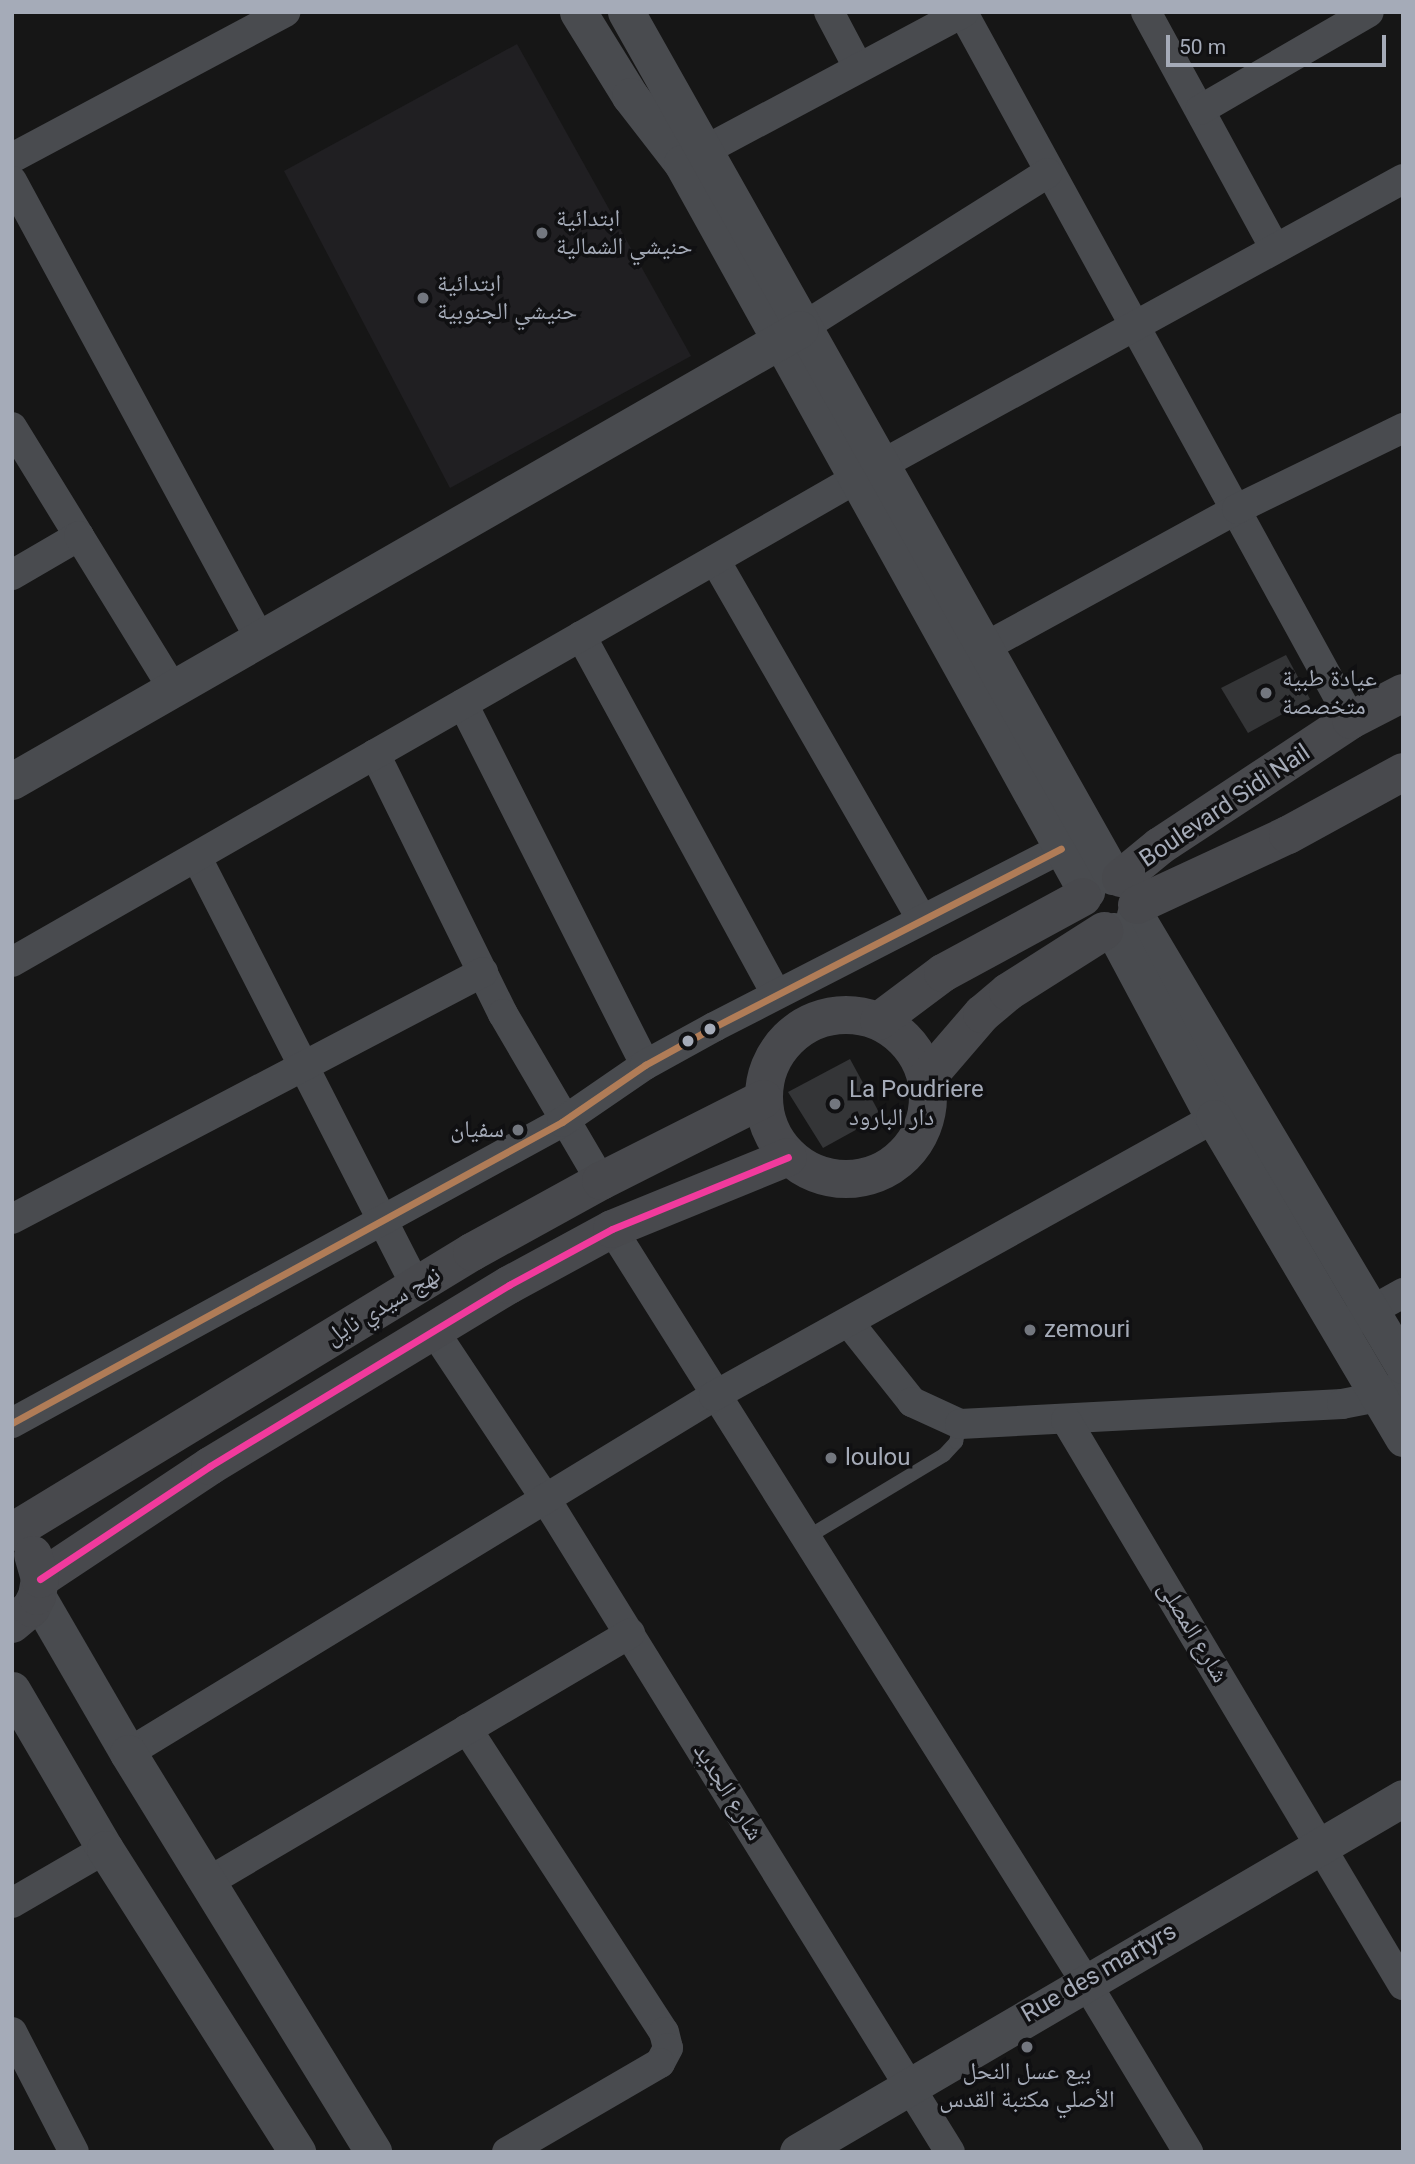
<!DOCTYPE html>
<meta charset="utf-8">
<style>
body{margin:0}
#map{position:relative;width:1415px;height:2164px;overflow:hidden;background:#161616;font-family:Roboto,"Noto Naskh Arabic",sans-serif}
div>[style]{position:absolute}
.built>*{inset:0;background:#201f22}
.building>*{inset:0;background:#343537}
.service>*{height:14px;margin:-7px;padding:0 7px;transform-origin:7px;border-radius:7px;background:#494b4f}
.minor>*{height:30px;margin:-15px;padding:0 15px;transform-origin:15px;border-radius:15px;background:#494b4f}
.tertiary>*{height:37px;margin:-18.5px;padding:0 18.5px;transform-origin:18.5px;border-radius:18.5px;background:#494b4f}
.secondary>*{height:38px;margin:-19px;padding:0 19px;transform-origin:19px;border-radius:19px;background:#48494d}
.secondary>.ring{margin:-19px;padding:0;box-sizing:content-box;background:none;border:38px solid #48494d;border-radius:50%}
.bus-1>*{height:7px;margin:-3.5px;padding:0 3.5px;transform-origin:3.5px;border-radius:3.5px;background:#b07c57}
.bus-2>*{height:7px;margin:-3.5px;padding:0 3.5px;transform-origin:3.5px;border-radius:3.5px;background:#f13a9d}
.dots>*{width:19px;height:19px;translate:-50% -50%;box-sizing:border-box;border:4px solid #101012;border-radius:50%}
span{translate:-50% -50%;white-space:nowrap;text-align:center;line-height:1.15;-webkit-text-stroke:7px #101012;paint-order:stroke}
.poi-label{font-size:24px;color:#a5abb8}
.left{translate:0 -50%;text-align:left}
.right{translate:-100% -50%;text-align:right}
.street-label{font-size:24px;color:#a5abb8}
.frame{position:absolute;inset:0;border:14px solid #a5abb8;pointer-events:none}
.scale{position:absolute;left:1166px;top:35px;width:220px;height:32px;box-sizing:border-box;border:4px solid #a5abb8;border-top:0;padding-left:9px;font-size:21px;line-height:24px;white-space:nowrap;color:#a5abb8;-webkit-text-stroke:5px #101012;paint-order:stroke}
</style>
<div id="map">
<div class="built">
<i style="clip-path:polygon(517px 44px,691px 356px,450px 488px,284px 171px)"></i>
</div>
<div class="building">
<i style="clip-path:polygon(1286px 655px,1310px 699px,1248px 733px,1221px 688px)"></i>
<i style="clip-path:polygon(850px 1059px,881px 1116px,823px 1148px,788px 1092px)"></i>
</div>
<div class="service">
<i style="left:806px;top:1538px;width:161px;rotate:-31deg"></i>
<i style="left:944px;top:1455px;width:18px;rotate:-47deg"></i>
<i style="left:956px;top:1442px;width:18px;rotate:-77deg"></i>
</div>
<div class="minor">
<i style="left:829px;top:12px;width:62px;rotate:62.2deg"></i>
<i style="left:1146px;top:12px;width:268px;rotate:61.4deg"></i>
<i style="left:963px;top:13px;width:806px;rotate:61.24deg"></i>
<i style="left:1200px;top:110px;width:195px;rotate:-30.1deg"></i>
<i style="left:12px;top:158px;width:310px;rotate:-28.1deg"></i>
<i style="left:685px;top:161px;width:316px;rotate:-28.1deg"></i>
<i style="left:12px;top:181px;width:519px;rotate:61.56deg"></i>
<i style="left:803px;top:327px;width:289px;rotate:-32.2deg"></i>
<i style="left:12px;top:427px;width:128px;rotate:58.4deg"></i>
<i style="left:79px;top:536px;width:78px;rotate:149.8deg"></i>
<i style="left:881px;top:465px;width:595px;rotate:-28.72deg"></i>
<i style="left:79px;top:536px;width:177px;rotate:58.4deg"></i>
<i style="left:715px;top:560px;width:413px;rotate:60.1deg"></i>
<i style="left:581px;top:636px;width:407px;rotate:61.4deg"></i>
<i style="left:965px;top:658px;width:310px;rotate:-28.7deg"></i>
<i style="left:1237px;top:509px;width:185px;rotate:-26deg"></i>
<i style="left:463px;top:704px;width:404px;rotate:63.2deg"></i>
<i style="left:375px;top:754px;width:290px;rotate:63.8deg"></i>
<i style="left:503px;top:1014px;width:194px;rotate:59.6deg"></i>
<i style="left:197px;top:858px;width:481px;rotate:62.9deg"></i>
<i style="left:12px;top:962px;width:970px;rotate:-29.79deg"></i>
<i style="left:12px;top:1219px;width:532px;rotate:-27.67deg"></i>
<i style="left:612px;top:1229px;width:888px;rotate:57.83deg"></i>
<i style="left:1085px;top:1981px;width:200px;rotate:58.9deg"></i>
<i style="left:1351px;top:1322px;width:60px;rotate:-29.1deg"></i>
<i style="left:850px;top:1324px;width:100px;rotate:51.5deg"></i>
<i style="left:912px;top:1402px;width:53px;rotate:24.6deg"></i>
<i style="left:960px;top:1424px;width:383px;rotate:-3deg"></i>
<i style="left:1342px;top:1404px;width:38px;rotate:-11deg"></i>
<i style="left:1379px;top:1397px;width:27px;rotate:-28deg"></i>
<i style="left:434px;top:1331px;width:201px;rotate:56.4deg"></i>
<i style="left:545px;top:1498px;width:769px;rotate:58.23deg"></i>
<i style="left:1066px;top:1420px;width:658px;rotate:59.19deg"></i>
<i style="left:12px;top:1423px;width:627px;rotate:-28.69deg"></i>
<i style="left:562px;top:1122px;width:101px;rotate:-34.5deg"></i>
<i style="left:645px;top:1065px;width:79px;rotate:-28.8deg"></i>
<i style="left:714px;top:1027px;width:390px;rotate:-27.2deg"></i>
<i style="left:467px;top:1729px;width:361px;rotate:57deg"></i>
<i style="left:664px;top:2032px;width:16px;rotate:76deg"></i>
<i style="left:668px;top:2048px;width:17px;rotate:118deg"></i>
<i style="left:660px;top:2063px;width:177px;rotate:149.8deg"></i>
<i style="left:128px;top:1753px;width:686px;rotate:-31.35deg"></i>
<i style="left:714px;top:1396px;width:572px;rotate:-29.07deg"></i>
<i style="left:208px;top:1882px;width:490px;rotate:-30.5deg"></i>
<i style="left:12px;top:1903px;width:108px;rotate:-30.1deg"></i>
<i style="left:12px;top:2032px;width:135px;rotate:62.7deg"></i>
</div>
<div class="tertiary">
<i style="left:578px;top:12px;width:99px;rotate:58.2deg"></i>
<i style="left:630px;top:96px;width:85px;rotate:52.2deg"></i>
<i style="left:682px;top:163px;width:833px;rotate:60.97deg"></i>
<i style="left:626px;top:12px;width:992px;rotate:60.59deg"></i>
<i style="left:12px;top:781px;width:908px;rotate:-29.84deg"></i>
<i style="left:1135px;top:915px;width:524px;rotate:59.22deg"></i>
<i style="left:1114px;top:931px;width:212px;rotate:61.9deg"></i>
<i style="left:1214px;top:1118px;width:372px;rotate:59.4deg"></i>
<i style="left:37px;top:1596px;width:181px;rotate:59.9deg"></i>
<i style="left:128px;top:1753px;width:468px;rotate:58.4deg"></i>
<i style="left:12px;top:1690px;width:184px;rotate:59.7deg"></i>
<i style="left:105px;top:1849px;width:359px;rotate:57.6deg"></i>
<i style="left:798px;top:2152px;width:701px;rotate:-30.33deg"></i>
</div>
<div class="secondary">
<i style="left:1121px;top:878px;width:50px;rotate:-39.4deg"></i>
<i style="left:1160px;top:846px;width:229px;rotate:-33.4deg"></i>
<i style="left:1351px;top:720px;width:59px;rotate:-27.4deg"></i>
<i style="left:1137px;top:905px;width:166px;rotate:-24.9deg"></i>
<i style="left:1288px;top:835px;width:131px;rotate:-28.7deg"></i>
<i class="ring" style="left:764px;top:1015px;width:126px;height:126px"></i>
<i style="left:879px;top:1021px;width:80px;rotate:-36.9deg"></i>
<i style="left:943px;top:973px;width:159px;rotate:-28.5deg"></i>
<i style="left:926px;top:1079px;width:86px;rotate:-49.3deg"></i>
<i style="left:982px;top:1014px;width:34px;rotate:-40deg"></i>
<i style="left:1008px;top:992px;width:114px;rotate:-32.4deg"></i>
<i style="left:12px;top:1532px;width:539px;rotate:-31.33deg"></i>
<i style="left:472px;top:1252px;width:147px;rotate:-28.8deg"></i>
<i style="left:601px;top:1181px;width:182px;rotate:-26.8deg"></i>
<i style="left:40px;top:1579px;width:204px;rotate:-33.6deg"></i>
<i style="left:210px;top:1466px;width:350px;rotate:-31.2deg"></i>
<i style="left:509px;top:1285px;width:117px;rotate:-28.5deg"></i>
<i style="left:612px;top:1229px;width:190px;rotate:-22.2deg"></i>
<i style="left:12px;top:1624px;width:25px;rotate:-40deg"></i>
<i style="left:31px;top:1608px;width:13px;rotate:-63deg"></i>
<i style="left:37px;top:1596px;width:17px;rotate:-80deg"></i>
<i style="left:40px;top:1579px;width:25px;rotate:-106deg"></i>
</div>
<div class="bus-1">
<i style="left:12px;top:1423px;width:627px;rotate:-28.69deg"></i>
<i style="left:562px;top:1122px;width:101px;rotate:-34.5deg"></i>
<i style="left:645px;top:1065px;width:79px;rotate:-28.8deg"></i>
<i style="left:714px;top:1027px;width:390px;rotate:-27.2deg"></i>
</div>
<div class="bus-2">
<i style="left:40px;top:1579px;width:204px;rotate:-33.6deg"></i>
<i style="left:210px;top:1466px;width:350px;rotate:-31.2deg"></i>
<i style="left:509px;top:1285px;width:117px;rotate:-28.5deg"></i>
<i style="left:612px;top:1229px;width:190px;rotate:-22.2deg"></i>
</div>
<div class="dots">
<i style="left:542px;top:233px;background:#73777f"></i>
<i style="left:423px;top:298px;background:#73777f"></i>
<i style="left:1266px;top:693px;background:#73777f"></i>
<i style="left:710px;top:1029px;background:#a5abb8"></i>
<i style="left:688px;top:1041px;background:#a5abb8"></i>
<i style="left:835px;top:1104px;background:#73777f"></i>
<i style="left:518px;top:1130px;background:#73777f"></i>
<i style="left:1030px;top:1330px;background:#73777f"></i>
<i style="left:831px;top:1458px;background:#73777f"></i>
<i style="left:1027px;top:2047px;background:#73777f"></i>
</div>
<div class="poi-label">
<span class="left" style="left:556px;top:233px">ابتدائية<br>حنيشي الشمالية</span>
<span class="left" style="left:437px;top:298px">ابتدائية<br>حنيشي الجنوبية</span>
<span class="left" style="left:1282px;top:693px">عيادة طبية<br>متخصصة</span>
<span class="left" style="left:849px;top:1104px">La Poudriere<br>دار البارود</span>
<span class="right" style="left:504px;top:1130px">سفيان</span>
<span class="left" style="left:1044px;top:1330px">zemouri</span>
<span class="left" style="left:845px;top:1458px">loulou</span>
<span style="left:1027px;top:2086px">بيع عسل النحل<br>الأصلي مكتبة القدس</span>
</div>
<div class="street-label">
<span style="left:1225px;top:806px;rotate:-34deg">Boulevard Sidi Nail</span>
<span style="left:383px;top:1306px;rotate:-31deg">نهج سيدي نايل</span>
<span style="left:1193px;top:1632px;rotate:59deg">شارع المصلى</span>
<span style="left:728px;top:1792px;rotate:58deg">شارع الجديد</span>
<span style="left:1099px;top:1973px;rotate:-30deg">Rue des martyrs</span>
</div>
<div class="frame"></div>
<div class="scale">50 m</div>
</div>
